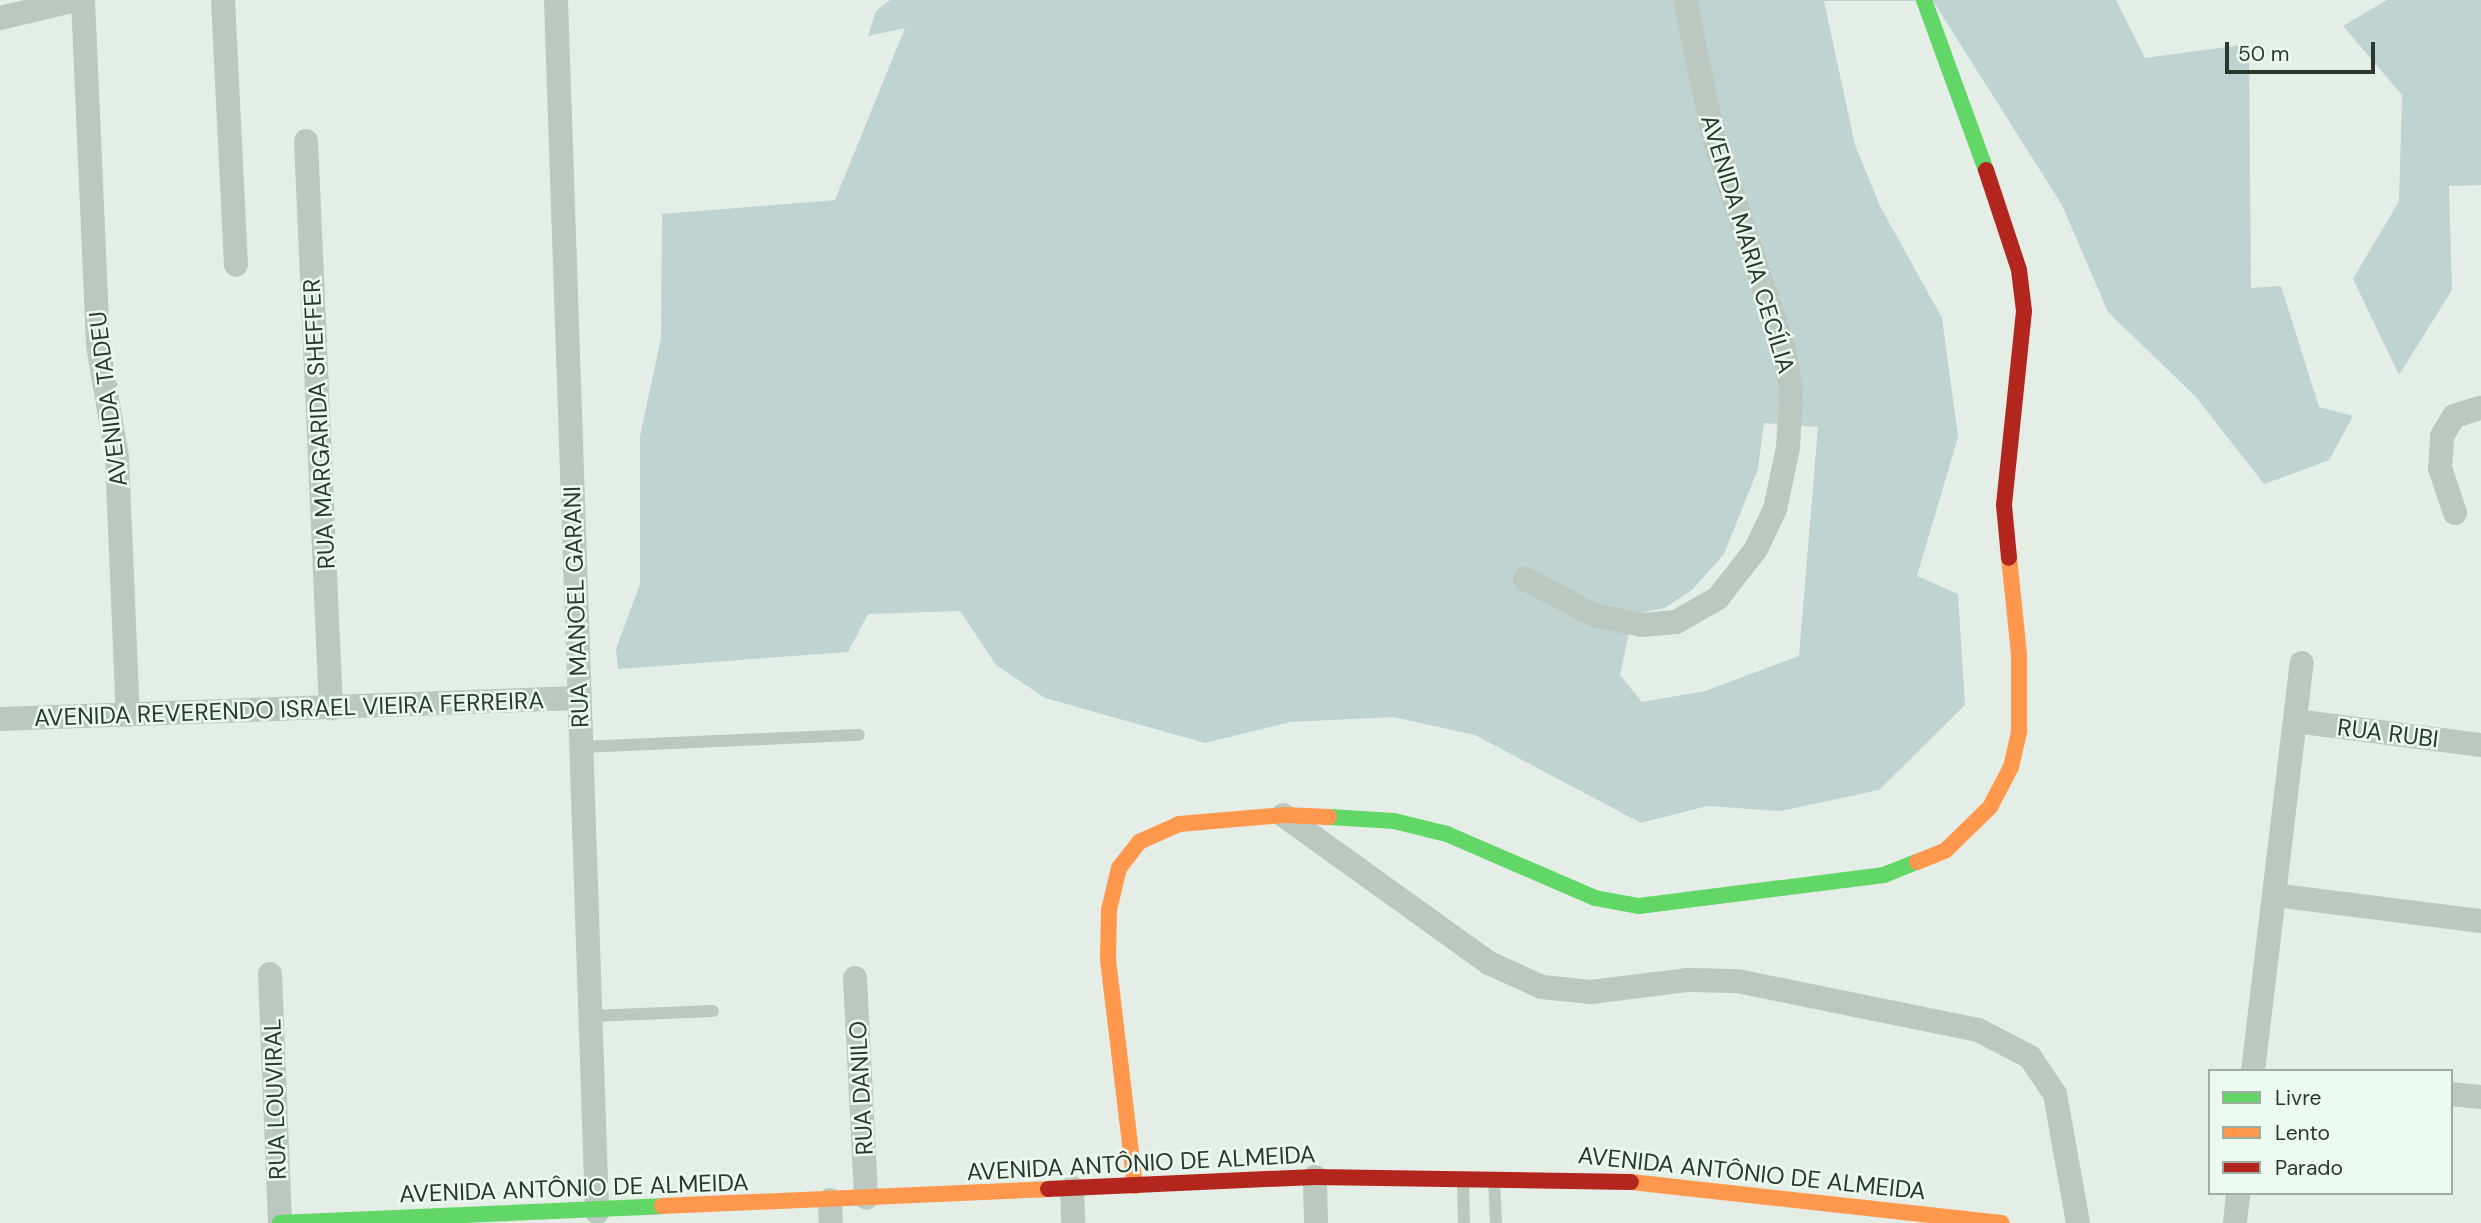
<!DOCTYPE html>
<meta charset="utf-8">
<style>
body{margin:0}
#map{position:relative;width:2481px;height:1223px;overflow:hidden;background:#e4eee7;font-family:"DM Sans",sans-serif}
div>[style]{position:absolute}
.green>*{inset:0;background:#bfd3d2}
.lane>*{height:12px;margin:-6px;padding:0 6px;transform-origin:6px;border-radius:6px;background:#bcc7bf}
.street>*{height:24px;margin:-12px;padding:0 12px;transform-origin:12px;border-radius:12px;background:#bcc7bf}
.fast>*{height:16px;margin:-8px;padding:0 8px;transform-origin:8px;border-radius:8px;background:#63d668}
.slow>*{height:16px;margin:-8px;padding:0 8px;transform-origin:8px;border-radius:8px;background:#ff974d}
.jam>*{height:16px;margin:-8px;padding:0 8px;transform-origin:8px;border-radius:8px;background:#b3261e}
span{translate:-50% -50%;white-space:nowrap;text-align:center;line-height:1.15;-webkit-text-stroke:5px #ecf9f0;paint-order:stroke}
.street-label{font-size:24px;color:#2b382c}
.legend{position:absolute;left:2208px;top:1069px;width:245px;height:126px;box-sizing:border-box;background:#ecf9f0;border:2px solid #9faca2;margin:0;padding:9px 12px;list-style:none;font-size:21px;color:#2b382c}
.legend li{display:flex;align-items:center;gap:14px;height:35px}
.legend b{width:35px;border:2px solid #9faca2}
.scale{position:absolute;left:2225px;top:42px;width:150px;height:32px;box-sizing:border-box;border:4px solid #2b382c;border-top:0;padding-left:9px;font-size:21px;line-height:24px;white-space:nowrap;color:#2b382c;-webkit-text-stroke:5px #ecf9f0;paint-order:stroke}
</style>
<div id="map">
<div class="green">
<i style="clip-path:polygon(evenodd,890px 0,2116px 0,2145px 58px,2249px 44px,2251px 288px,2281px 286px,2319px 407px,2353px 416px,2329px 460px,2264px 484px,2196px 397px,2108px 312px,2062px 205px,1933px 1px,1824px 1px,1855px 145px,1880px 206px,1942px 318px,1958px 437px,1917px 576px,1958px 594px,1965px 705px,1879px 790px,1781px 811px,1707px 806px,1641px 823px,1475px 735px,1393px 717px,1290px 722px,1205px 743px,1045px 698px,996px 665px,960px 611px,868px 614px,848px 652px,618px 669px,616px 649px,640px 584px,640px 436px,661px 338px,662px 214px,835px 200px,905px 28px,868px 36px,876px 11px,890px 0,1764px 423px,1818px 427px,1799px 656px,1705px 691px,1642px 702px,1620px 675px,1633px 614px,1665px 608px,1693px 589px,1724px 554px,1758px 469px,1764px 423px)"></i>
<i style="clip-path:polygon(2387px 0,2481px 0,2481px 185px,2449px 186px,2452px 290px,2399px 375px,2353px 279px,2399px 201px,2402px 95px,2343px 26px)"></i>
</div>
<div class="lane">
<i style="left:581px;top:747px;width:278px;rotate:-2.5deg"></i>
<i style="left:592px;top:1016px;width:121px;rotate:-2.4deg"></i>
<i style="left:1463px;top:1177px;width:46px;rotate:88.8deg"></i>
<i style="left:1494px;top:1178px;width:45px;rotate:87.5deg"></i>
</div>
<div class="street">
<i style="left:83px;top:0;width:345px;rotate:87.5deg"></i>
<i style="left:98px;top:345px;width:114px;rotate:80.4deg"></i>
<i style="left:117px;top:457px;width:258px;rotate:87.6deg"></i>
<i style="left:223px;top:0;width:265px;rotate:87.2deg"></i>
<i style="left:556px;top:0;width:1213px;rotate:88.06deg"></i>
<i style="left:0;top:18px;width:78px;rotate:-13.3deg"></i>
<i style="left:306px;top:141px;width:568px;rotate:87.48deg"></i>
<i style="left:2455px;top:513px;width:47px;rotate:-108.4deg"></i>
<i style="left:2440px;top:468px;width:32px;rotate:-86deg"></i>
<i style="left:2442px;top:436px;width:23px;rotate:-59deg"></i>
<i style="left:2454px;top:416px;width:28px;rotate:-17deg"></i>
<i style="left:1525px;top:579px;width:78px;rotate:27.6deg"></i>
<i style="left:1594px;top:615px;width:49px;rotate:11.8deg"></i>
<i style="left:1642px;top:625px;width:34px;rotate:-5deg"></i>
<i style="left:1676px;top:622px;width:48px;rotate:-29.7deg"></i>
<i style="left:1718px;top:598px;width:62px;rotate:-52.2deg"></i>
<i style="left:1756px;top:549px;width:44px;rotate:-64.6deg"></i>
<i style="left:1775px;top:509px;width:62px;rotate:-78deg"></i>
<i style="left:1788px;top:448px;width:57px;rotate:-87deg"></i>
<i style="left:1791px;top:391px;width:42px;rotate:-99.7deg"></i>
<i style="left:1784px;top:350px;width:226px;rotate:-108.3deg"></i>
<i style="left:1713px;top:135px;width:138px;rotate:-101.7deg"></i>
<i style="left:0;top:719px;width:579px;rotate:-2.08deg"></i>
<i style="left:2295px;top:721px;width:188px;rotate:7.4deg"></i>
<i style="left:1283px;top:815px;width:254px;rotate:35.7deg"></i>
<i style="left:1489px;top:963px;width:58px;rotate:24.4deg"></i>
<i style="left:1542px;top:987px;width:49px;rotate:5.8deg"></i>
<i style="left:1591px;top:992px;width:98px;rotate:-7.1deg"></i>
<i style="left:1688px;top:980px;width:49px;rotate:1.2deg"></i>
<i style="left:1737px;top:981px;width:246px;rotate:11.5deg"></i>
<i style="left:1978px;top:1030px;width:59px;rotate:27.4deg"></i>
<i style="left:2030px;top:1057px;width:45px;rotate:56deg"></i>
<i style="left:2055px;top:1094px;width:131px;rotate:79.9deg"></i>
<i style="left:2274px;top:895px;width:209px;rotate:7.2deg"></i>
<i style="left:270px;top:974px;width:249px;rotate:87.7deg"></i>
<i style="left:855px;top:978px;width:220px;rotate:87.1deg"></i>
<i style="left:2253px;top:1071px;width:411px;rotate:-83.2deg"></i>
<i style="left:2451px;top:1094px;width:30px;rotate:6deg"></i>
<i style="left:1315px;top:1177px;width:46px;rotate:88.8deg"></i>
<i style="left:1072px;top:1188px;width:35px;rotate:88deg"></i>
<i style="left:830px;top:1200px;width:23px;rotate:88deg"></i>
<i style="left:2235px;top:1223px;width:30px;rotate:-84deg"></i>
</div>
<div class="fast">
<i style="left:1924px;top:0;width:181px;rotate:70deg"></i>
<i style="left:1329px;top:817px;width:65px;rotate:3.5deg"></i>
<i style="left:1394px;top:821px;width:55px;rotate:13.8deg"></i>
<i style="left:1447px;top:834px;width:161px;rotate:23.4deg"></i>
<i style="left:1595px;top:898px;width:45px;rotate:10.3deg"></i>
<i style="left:1639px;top:906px;width:247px;rotate:-7.2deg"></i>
<i style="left:1884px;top:875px;width:35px;rotate:-22deg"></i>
<i style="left:280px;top:1223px;width:382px;rotate:-2.5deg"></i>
</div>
<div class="slow">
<i style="left:1917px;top:862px;width:31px;rotate:-22deg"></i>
<i style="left:1946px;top:850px;width:62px;rotate:-44.3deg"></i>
<i style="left:1990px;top:807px;width:45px;rotate:-62.3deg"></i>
<i style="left:2011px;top:767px;width:37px;rotate:-77deg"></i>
<i style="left:2019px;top:731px;width:77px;rotate:-90deg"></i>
<i style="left:2019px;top:654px;width:97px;rotate:-95.9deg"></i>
<i style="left:1631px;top:1182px;width:373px;rotate:6.3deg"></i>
<i style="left:1135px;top:1186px;width:228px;rotate:-96.8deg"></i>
<i style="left:1108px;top:960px;width:50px;rotate:-88.9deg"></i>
<i style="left:1109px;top:910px;width:43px;rotate:-76.6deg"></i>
<i style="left:1119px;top:868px;width:33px;rotate:-52deg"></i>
<i style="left:1139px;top:842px;width:44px;rotate:-24.2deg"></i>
<i style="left:1179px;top:824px;width:104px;rotate:-4.9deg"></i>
<i style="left:1283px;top:815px;width:46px;rotate:2.5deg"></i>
<i style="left:662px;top:1206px;width:386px;rotate:-2.5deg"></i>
</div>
<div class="jam">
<i style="left:1986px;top:170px;width:105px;rotate:71.7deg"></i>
<i style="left:2019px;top:270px;width:41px;rotate:83deg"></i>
<i style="left:2024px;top:311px;width:195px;rotate:95.9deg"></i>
<i style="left:2004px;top:505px;width:53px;rotate:84.6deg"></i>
<i style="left:1048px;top:1189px;width:267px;rotate:-2.6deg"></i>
<i style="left:1315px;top:1177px;width:316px;rotate:0.9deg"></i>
</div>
<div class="street-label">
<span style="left:1748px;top:244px;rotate:73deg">AVENIDA MARIA CECÍLIA</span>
<span style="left:108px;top:399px;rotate:-97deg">AVENIDA TADEU</span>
<span style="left:319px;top:424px;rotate:-93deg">RUA MARGARIDA SHEFFER</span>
<span style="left:576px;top:607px;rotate:-92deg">RUA MANOEL GARANI</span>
<span style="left:289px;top:709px;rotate:-2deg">AVENIDA REVERENDO ISRAEL VIEIRA FERREIRA</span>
<span style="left:2388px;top:733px;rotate:7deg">RUA RUBI</span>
<span style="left:861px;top:1088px;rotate:-93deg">RUA DANILO</span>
<span style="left:275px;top:1099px;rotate:-92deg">RUA LOUVIRAL</span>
<span style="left:1141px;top:1163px;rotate:-3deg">AVENIDA ANTÔNIO DE ALMEIDA</span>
<span style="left:1752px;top:1173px;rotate:6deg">AVENIDA ANTÔNIO DE ALMEIDA</span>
<span style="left:574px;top:1188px;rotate:-2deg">AVENIDA ANTÔNIO DE ALMEIDA</span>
</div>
<ul class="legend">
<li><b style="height:9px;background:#63d668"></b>Livre</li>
<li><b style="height:9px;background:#ff974d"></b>Lento</li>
<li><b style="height:9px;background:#b3261e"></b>Parado</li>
</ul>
<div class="scale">50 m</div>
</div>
